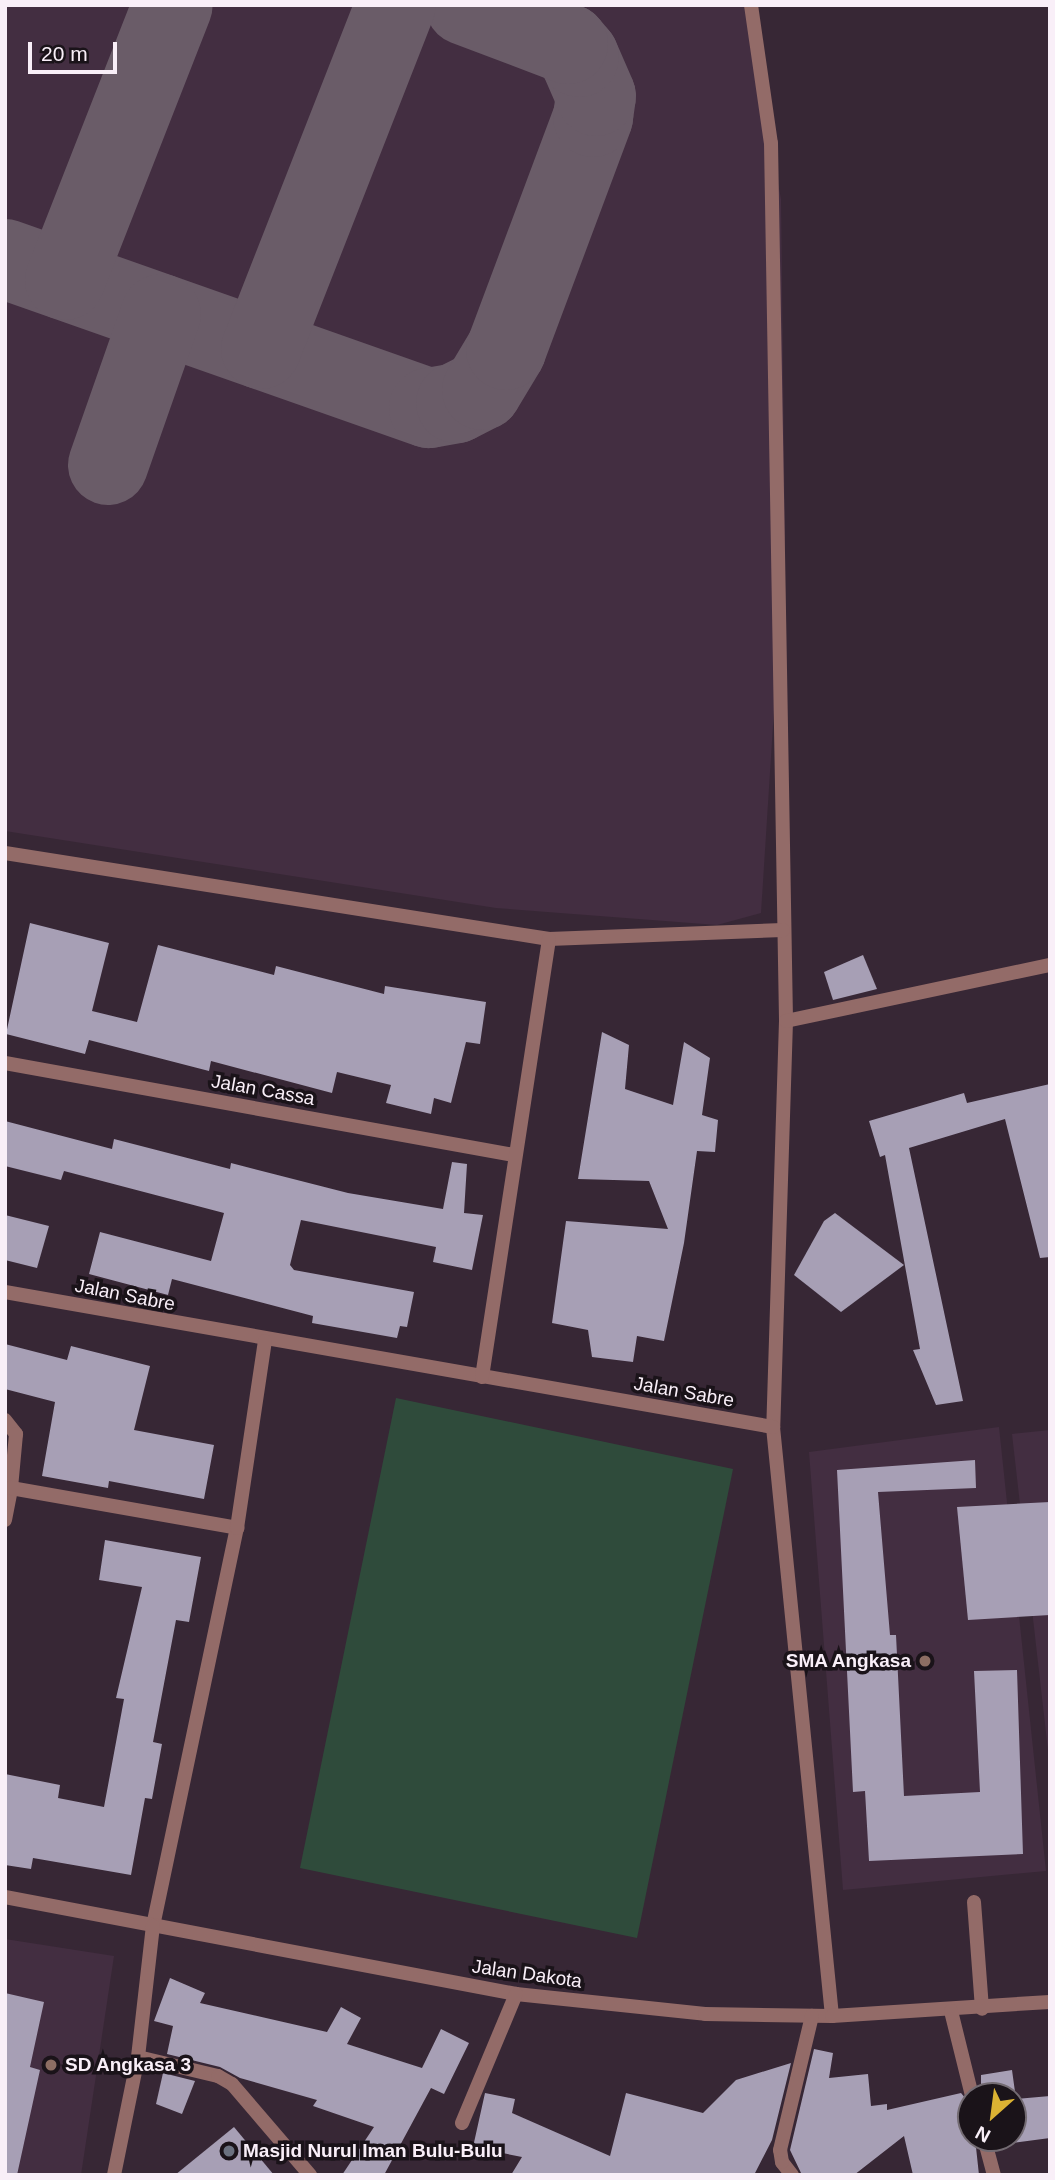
<!DOCTYPE html>
<style>
body{margin:0}
#map{position:relative;width:1055px;height:2180px;overflow:hidden;background:#372735;font-family:Helvetica,sans-serif}
div>[style]{position:absolute}
.built>*{inset:0;background:#432e41}
.green>*{inset:0;background:#2f4b3b}
.taxiway>*{height:80px;margin:-40px;padding:0 40px;transform-origin:40px;border-radius:40px;background:#6a5c68}
.building>*{inset:0;background:#a79fb5}
.lane>*{height:14px;margin:-7px;padding:0 7px;transform-origin:7px;border-radius:7px;background:#936b68}
.street>*{height:14px;margin:-7px;padding:0 7px;transform-origin:7px;border-radius:7px;background:#936b68}
.dots>*{width:19px;height:19px;translate:-50% -50%;box-sizing:border-box;border:4px solid #1a1319;border-radius:50%}
span{translate:-50% -50%;white-space:nowrap;text-align:center;line-height:1.15;-webkit-text-stroke:7px #1a1319;paint-order:stroke}
.street-label{font-size:19px;color:#f9eff8}
.poi-label{font-size:19px;color:#f9eff8;font-weight:700}
.right{translate:-100% -50%;text-align:right}
.left{translate:0 -50%;text-align:left}
.frame{position:absolute;inset:0;border:7px solid #f9eff8;pointer-events:none}
.north{position:absolute;left:957px;top:2082px;width:70px;height:70px;box-sizing:border-box;background:#1a1319;border:2px solid #736b72;border-radius:50%;rotate:208deg;font-size:19px;font-weight:700;line-height:28px;text-align:center;color:#f9eff8}
.north::after{content:'';display:block;margin:auto;width:24px;height:32px;background:#dbb233;clip-path:polygon(50% 0,100% 100%,50% 72%,0 100%)}
.scale{position:absolute;left:28px;top:42px;width:89px;height:32px;box-sizing:border-box;border:4px solid #f9eff8;border-top:0;padding-left:9px;font-size:21px;line-height:24px;white-space:nowrap;color:#f9eff8;-webkit-text-stroke:5px #1a1319;paint-order:stroke}
</style>
<div id="map">
<div class="built">
<i style="clip-path:polygon(5px 5px,745px 5px,781px 199px,785px 538px,761px 913px,717px 925px,496px 908px,5px 831px)"></i>
<i style="clip-path:polygon(999px 1427px,1046px 1871px,843px 1890px,809px 1452px)"></i>
<i style="clip-path:polygon(1050px 1430px,1050px 1768px,1012px 1434px)"></i>
<i style="clip-path:polygon(5px 1939px,114px 1956px,81px 2175px,5px 2175px)"></i>
</div>
<div class="green">
<i style="clip-path:polygon(396px 1398px,733px 1469px,637px 1938px,300px 1868px)"></i>
</div>
<div class="taxiway">
<i style="left:5px;top:259px;width:449px;rotate:19.4deg"></i>
<i style="left:429px;top:408px;width:27px;rotate:-10deg"></i>
<i style="left:456px;top:403px;width:29px;rotate:-27deg"></i>
<i style="left:482px;top:390px;width:47px;rotate:-59deg"></i>
<i style="left:506px;top:350px;width:249px;rotate:-69.5deg"></i>
<i style="left:593px;top:117px;width:21px;rotate:-82deg"></i>
<i style="left:596px;top:96px;width:43px;rotate:-113.6deg"></i>
<i style="left:579px;top:57px;width:17px;rotate:-130deg"></i>
<i style="left:568px;top:44px;width:110px;rotate:-159.3deg"></i>
<i style="left:65px;top:280px;width:295px;rotate:-68.6deg"></i>
<i style="left:261px;top:349px;width:370px;rotate:-68.6deg"></i>
<i style="left:108px;top:465px;width:160px;rotate:-70.7deg"></i>
</div>
<div class="building">
<i style="clip-path:polygon(30px 923px,109px 943px,92px 1011px,137px 1022px,158px 945px,274px 975px,276px 966px,384px 994px,385px 986px,486px 1002px,480px 1044px,466px 1042px,451px 1103px,434px 1098px,431px 1114px,386px 1103px,391px 1085px,337px 1072px,332px 1093px,211px 1061px,209px 1071px,89px 1040px,85px 1054px,6px 1034px)"></i>
<i style="clip-path:polygon(863px 955px,877px 989px,833px 1000px,824px 972px)"></i>
<i style="clip-path:polygon(602px 1032px,629px 1045px,625px 1089px,673px 1105px,684px 1042px,710px 1058px,702px 1115px,718px 1120px,715px 1152px,697px 1151px,684px 1243px,664px 1341px,637px 1336px,633px 1362px,592px 1357px,588px 1330px,552px 1323px,566px 1221px,668px 1229px,649px 1181px,578px 1179px)"></i>
<i style="clip-path:polygon(1050px 1084px,1050px 1257px,1040px 1258px,1005px 1119px,909px 1148px,963px 1401px,936px 1405px,913px 1350px,920px 1349px,885px 1155px,880px 1157px,869px 1121px,964px 1093px,967px 1103px)"></i>
<i style="clip-path:polygon(5px 1121px,112px 1149px,114px 1139px,230px 1169px,231px 1163px,348px 1193px,443px 1209px,452px 1162px,467px 1164px,464px 1213px,483px 1215px,472px 1270px,433px 1262px,436px 1247px,301px 1220px,290px 1265px,294px 1270px,414px 1292px,407px 1327px,400px 1326px,397px 1338px,312px 1323px,313px 1316px,172px 1279px,168px 1295px,89px 1274px,100px 1232px,211px 1261px,224px 1213px,64px 1171px,61px 1180px,5px 1166px)"></i>
<i style="clip-path:polygon(835px 1213px,904px 1265px,841px 1312px,794px 1275px,824px 1221px)"></i>
<i style="clip-path:polygon(5px 1215px,49px 1226px,37px 1268px,5px 1260px)"></i>
<i style="clip-path:polygon(5px 1344px,67px 1360px,71px 1346px,150px 1366px,134px 1430px,214px 1445px,204px 1499px,109px 1481px,108px 1488px,42px 1476px,55px 1402px,5px 1389px)"></i>
<i style="clip-path:polygon(975px 1460px,976px 1488px,878px 1492px,890px 1635px,896px 1635px,904px 1796px,980px 1792px,974px 1671px,1017px 1670px,1023px 1854px,869px 1861px,865px 1791px,853px 1792px,837px 1470px)"></i>
<i style="clip-path:polygon(1050px 1502px,1050px 1615px,968px 1620px,957px 1507px)"></i>
<i style="clip-path:polygon(105px 1540px,201px 1557px,189px 1622px,176px 1620px,153px 1742px,162px 1744px,152px 1799px,145px 1798px,131px 1875px,33px 1858px,31px 1869px,5px 1865px,5px 1774px,60px 1785px,58px 1798px,104px 1807px,124px 1699px,116px 1698px,142px 1587px,99px 1580px)"></i>
<i style="clip-path:polygon(170px 1978px,205px 1993px,200px 2003px,327px 2032px,341px 2007px,361px 2018px,347px 2044px,422px 2068px,441px 2029px,469px 2043px,444px 2094px,431px 2088px,384px 2175px,342px 2175px,374px 2127px,313px 2106px,317px 2100px,240px 2078px,220px 2067px,167px 2054px,173px 2026px,154px 2021px)"></i>
<i style="clip-path:polygon(5px 1993px,44px 2002px,30px 2067px,40px 2070px,17px 2175px,5px 2175px)"></i>
<i style="clip-path:polygon(814px 2049px,833px 2053px,829px 2078px,868px 2074px,871px 2106px,887px 2104px,887px 2110px,961px 2093px,971px 2105px,971px 2138px,975px 2138px,979px 2175px,913px 2175px,904px 2136px,854px 2175px,802px 2175px,790px 2150px)"></i>
<i style="clip-path:polygon(791px 2063px,772px 2140px,754px 2175px,511px 2175px,522px 2157px,473px 2147px,485px 2093px,515px 2099px,512px 2113px,610px 2156px,626px 2093px,703px 2113px,736px 2080px)"></i>
<i style="clip-path:polygon(1012px 2070px,1016px 2099px,1050px 2096px,1050px 2138px,996px 2145px,994px 2138px,1013px 2138px,1013px 2096px,981px 2096px,981px 2075px)"></i>
<i style="clip-path:polygon(163px 2073px,195px 2081px,182px 2114px,156px 2104px)"></i>
<i style="clip-path:polygon(234px 2127px,274px 2175px,175px 2175px)"></i>
</div>
<div class="lane">
<i style="left:751px;top:5px;width:139px;rotate:81.8deg"></i>
<i style="left:771px;top:143px;width:878px;rotate:89.02deg"></i>
<i style="left:786px;top:1021px;width:406px;rotate:91.8deg"></i>
<i style="left:773px;top:1427px;width:592px;rotate:84.28deg"></i>
<i style="left:5px;top:853px;width:551px;rotate:8.98deg"></i>
<i style="left:549px;top:939px;width:234px;rotate:-2.2deg"></i>
<i style="left:786px;top:1021px;width:270px;rotate:-12deg"></i>
<i style="left:5px;top:1063px;width:517px;rotate:10.25deg"></i>
<i style="left:5px;top:1292px;width:780px;rotate:9.97deg"></i>
<i style="left:482px;top:1377px;width:443px;rotate:-81.3deg"></i>
<i style="left:5px;top:1420px;width:18px;rotate:52deg"></i>
<i style="left:16px;top:1434px;width:54px;rotate:95.3deg"></i>
<i style="left:5px;top:1520px;width:33px;rotate:-79deg"></i>
<i style="left:11px;top:1488px;width:230px;rotate:10deg"></i>
<i style="left:974px;top:1902px;width:107px;rotate:85.7deg"></i>
<i style="left:153px;top:1926px;width:407px;rotate:-78.1deg"></i>
<i style="left:237px;top:1528px;width:189px;rotate:-81.5deg"></i>
</div>
<div class="street">
<i style="left:5px;top:1897px;width:520px;rotate:10.75deg"></i>
<i style="left:516px;top:1994px;width:190px;rotate:6deg"></i>
<i style="left:705px;top:2014px;width:127px;rotate:0.9deg"></i>
<i style="left:832px;top:2016px;width:218px;rotate:-3.7deg"></i>
<i style="left:951px;top:2011px;width:88px;rotate:76.1deg"></i>
<i style="left:138px;top:2057px;width:82px;rotate:13.4deg"></i>
<i style="left:218px;top:2076px;width:16px;rotate:30deg"></i>
<i style="left:232px;top:2084px;width:120px;rotate:49.4deg"></i>
<i style="left:462px;top:2123px;width:140px;rotate:-67.3deg"></i>
<i style="left:984px;top:2138px;width:38px;rotate:75deg"></i>
<i style="left:114px;top:2175px;width:120px;rotate:-78.5deg"></i>
<i style="left:138px;top:2057px;width:132px;rotate:-83.5deg"></i>
<i style="left:792px;top:2175px;width:16px;rotate:-128deg"></i>
<i style="left:782px;top:2162px;width:12px;rotate:-99deg"></i>
<i style="left:780px;top:2150px;width:138px;rotate:-76.6deg"></i>
</div>
<div class="dots">
<i style="left:925px;top:1661px;background:#8d6e63"></i>
<i style="left:51px;top:2065px;background:#8d6e63"></i>
<i style="left:229px;top:2151px;background:#6b7280"></i>
</div>
<div class="street-label">
<span style="left:263px;top:1090px;rotate:10deg">Jalan Cassa</span>
<span style="left:125px;top:1295px;rotate:11deg">Jalan Sabre</span>
<span style="left:684px;top:1392px;rotate:10deg">Jalan Sabre</span>
<span style="left:527px;top:1974px;rotate:8deg">Jalan Dakota</span>
</div>
<div class="poi-label">
<span class="right" style="left:911px;top:1661px">SMA Angkasa</span>
<span class="left" style="left:65px;top:2065px">SD Angkasa 3</span>
<span class="left" style="left:243px;top:2151px">Masjid Nurul Iman Bulu-Bulu</span>
</div>
<div class="frame"></div>
<div class="north">N</div>
<div class="scale">20 m</div>
</div>
